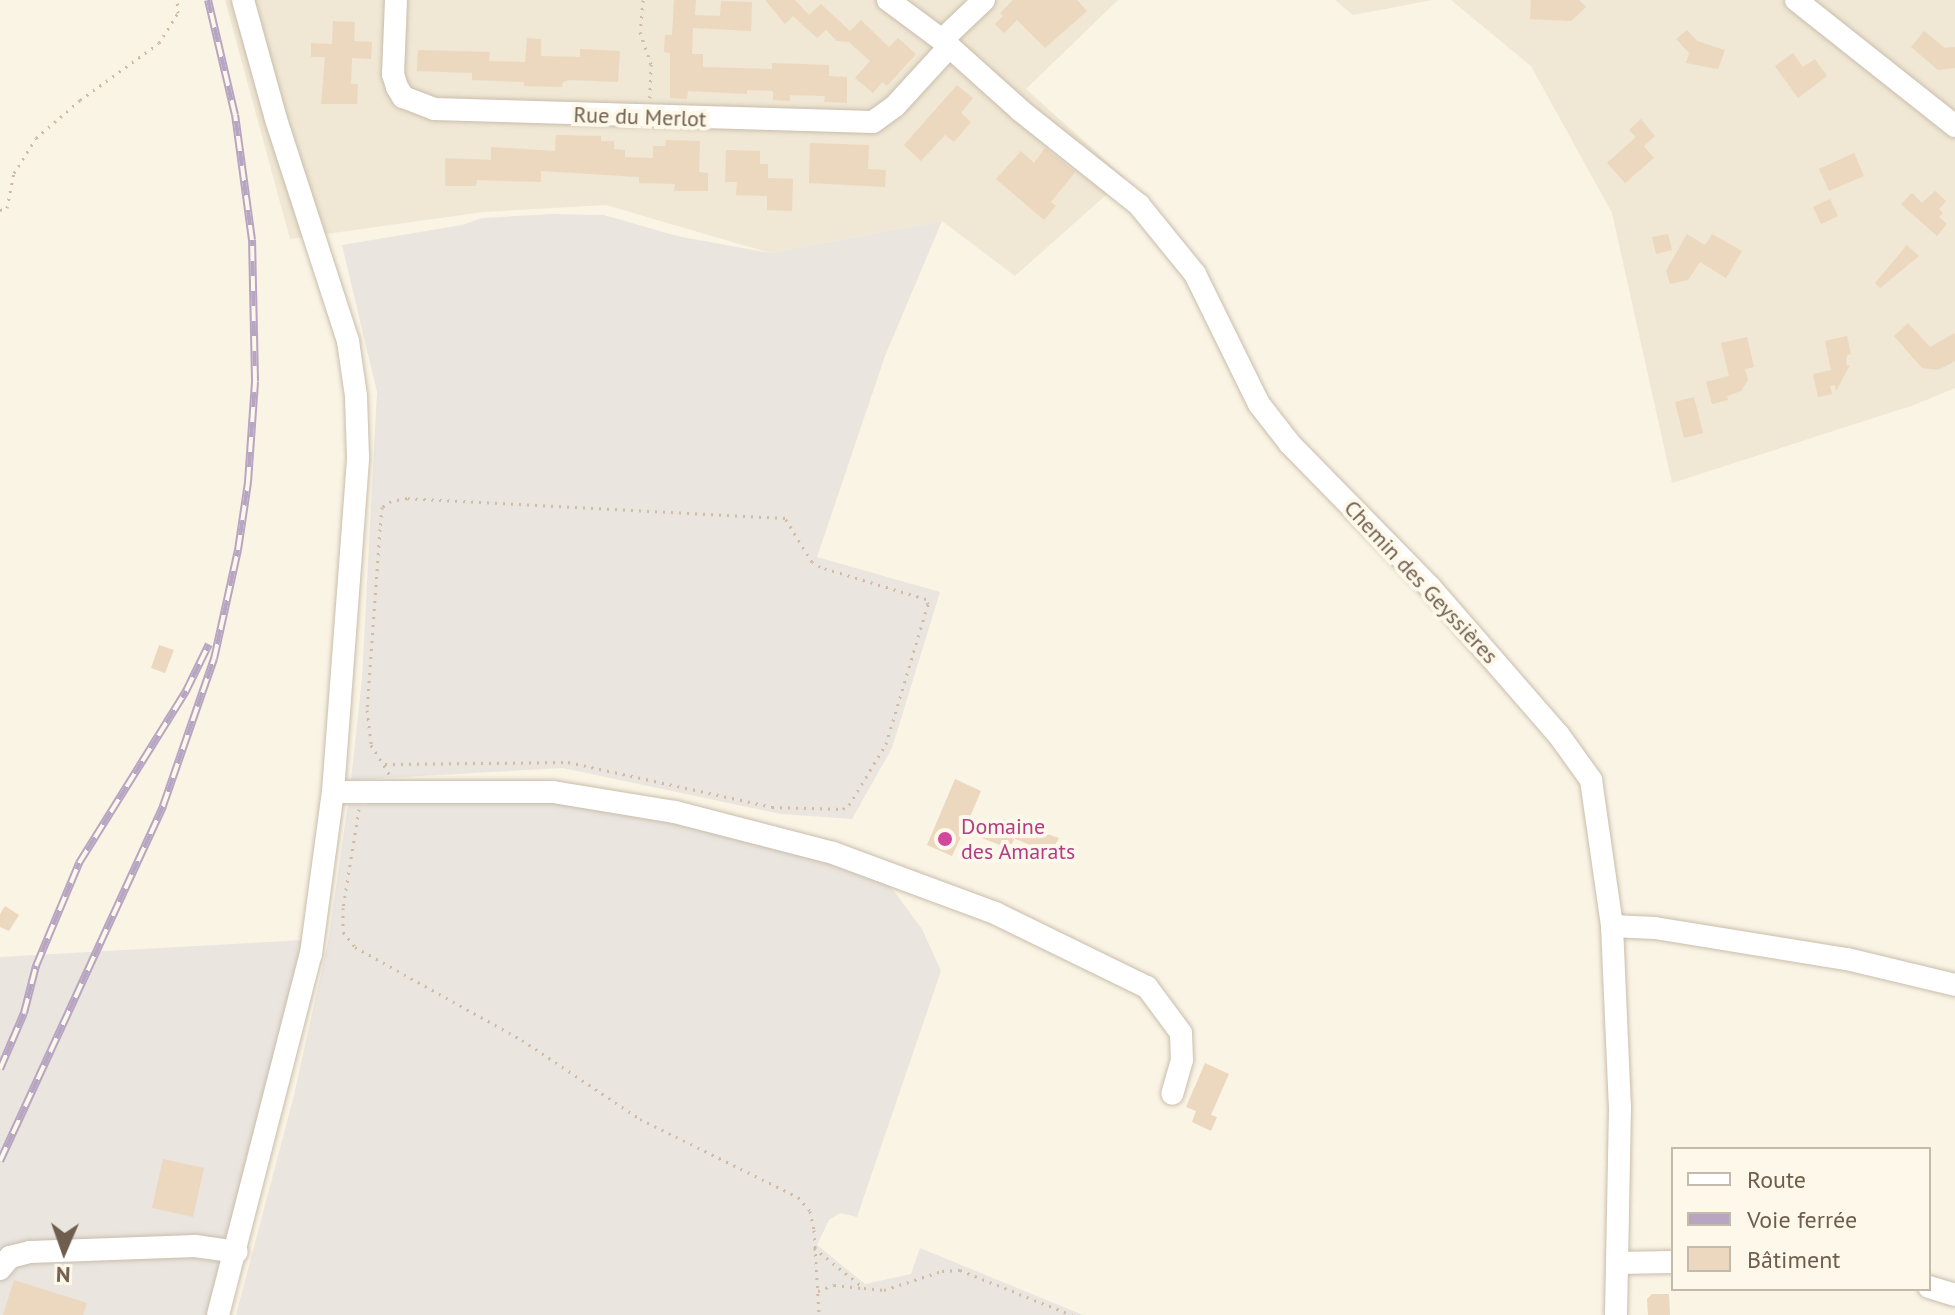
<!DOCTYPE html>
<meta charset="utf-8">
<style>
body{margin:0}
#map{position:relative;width:1955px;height:1315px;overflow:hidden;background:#faf4e5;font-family:"PT Sans",sans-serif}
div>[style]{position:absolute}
.residential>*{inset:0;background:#f0e7d4}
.industrial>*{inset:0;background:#eae5df}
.building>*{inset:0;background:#ecd7bf}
.path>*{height:3px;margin-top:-1.5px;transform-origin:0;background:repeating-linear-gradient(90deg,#d0bba3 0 2px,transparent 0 8px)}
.roads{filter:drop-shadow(0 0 2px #c9bdac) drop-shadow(0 0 2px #c9bdac)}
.minor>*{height:22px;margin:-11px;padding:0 11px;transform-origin:11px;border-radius:11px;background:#fff}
.rail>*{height:8px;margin-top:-4px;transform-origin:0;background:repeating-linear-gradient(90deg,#fdf8ea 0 15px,#b8a5c2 0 30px);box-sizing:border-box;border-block:2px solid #b8a5c2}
.dots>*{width:22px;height:22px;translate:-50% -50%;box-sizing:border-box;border:4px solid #fdf8ea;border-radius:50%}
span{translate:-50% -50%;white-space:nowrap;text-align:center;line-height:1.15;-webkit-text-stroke:8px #fdf8ea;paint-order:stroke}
.street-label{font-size:22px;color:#6f5e4d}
.hotel-label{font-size:22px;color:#b23c85}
.left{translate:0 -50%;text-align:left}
.legend{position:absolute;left:1671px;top:1147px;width:260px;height:144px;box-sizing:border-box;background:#fdf8ea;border:2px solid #c4baab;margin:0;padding:10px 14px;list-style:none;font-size:24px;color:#6f5e4d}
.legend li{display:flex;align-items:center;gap:16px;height:40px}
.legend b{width:40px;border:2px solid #c4baab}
.north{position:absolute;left:24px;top:1211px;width:80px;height:80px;-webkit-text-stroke:6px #fdf8ea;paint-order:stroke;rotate:182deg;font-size:22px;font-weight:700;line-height:32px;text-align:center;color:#6f5e4d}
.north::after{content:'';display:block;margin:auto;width:28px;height:36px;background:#6f5e4d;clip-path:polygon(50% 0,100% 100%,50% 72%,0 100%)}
</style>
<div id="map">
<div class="residential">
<i style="clip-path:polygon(225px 0,1118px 0,1026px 89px,1125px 178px,1015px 276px,942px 221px,770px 253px,606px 205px,483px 212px,290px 239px)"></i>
<i style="clip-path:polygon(1335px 0,1432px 0,1353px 15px)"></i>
<i style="clip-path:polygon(1451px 0,1955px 0,1955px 388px,1914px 405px,1672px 483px,1612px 213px,1531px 66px)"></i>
</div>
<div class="industrial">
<i style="clip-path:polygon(551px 214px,604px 215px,677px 236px,770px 253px,942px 221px,885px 356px,817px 557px,940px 592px,892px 748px,852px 819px,781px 814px,563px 768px,351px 780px,362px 679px,377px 392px,342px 245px,462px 225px,482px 218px)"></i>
<i style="clip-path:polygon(371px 799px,599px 804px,858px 870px,890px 886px,922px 929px,941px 971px,857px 1217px,840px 1213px,829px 1220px,817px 1245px,865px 1284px,911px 1274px,920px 1248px,1083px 1315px,236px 1315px,294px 1095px,328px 942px,348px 804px,366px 805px)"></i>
<i style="clip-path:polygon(323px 939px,215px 1315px,0 1315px,0 957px)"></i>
</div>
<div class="building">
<i style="clip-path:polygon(674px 0,696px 0,695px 15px,720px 16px,721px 1px,752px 2px,751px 31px,693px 28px,692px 54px,703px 54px,703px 67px,772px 69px,772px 63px,829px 65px,829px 76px,847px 77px,847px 103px,824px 102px,825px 96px,790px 95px,790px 101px,773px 100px,773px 91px,747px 90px,747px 94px,688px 91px,687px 99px,670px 98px,670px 53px,664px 52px,665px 35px,672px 35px)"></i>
<i style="clip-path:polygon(765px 0,795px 0,809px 15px,821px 4px,850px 31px,861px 20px,889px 47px,898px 38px,916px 54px,887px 86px,882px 82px,873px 93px,855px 78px,870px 61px,849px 42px,837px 41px,826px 30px,817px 38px,793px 16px,785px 24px)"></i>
<i style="clip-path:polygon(1013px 0,1077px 0,1087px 11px,1045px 48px,1017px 20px,1004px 33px,995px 24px,1003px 16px,1000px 13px)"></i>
<i style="clip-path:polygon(1531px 0,1579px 0,1586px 7px,1571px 21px,1530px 19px)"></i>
<i style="clip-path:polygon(333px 21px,355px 22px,354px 41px,372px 42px,371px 59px,352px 58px,351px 84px,358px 84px,357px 104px,321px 104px,325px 57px,311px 57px,311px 43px,332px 44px)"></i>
<i style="clip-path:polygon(1687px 30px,1697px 41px,1725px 50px,1718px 69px,1686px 63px,1689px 53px,1676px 39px)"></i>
<i style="clip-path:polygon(1924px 31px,1945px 48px,1955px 47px,1955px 68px,1938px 70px,1911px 47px)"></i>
<i style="clip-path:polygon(527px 38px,541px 39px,541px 56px,580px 57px,580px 49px,620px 51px,618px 82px,570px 80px,563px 82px,562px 87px,524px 86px,524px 82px,472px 80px,472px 73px,417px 71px,418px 50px,490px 52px,489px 61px,525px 62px)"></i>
<i style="clip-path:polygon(1793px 53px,1803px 67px,1815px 59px,1827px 76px,1798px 98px,1775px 66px)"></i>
<i style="clip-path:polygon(957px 85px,973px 98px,961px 113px,971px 122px,954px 142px,945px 135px,921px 161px,904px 145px)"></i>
<i style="clip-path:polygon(1641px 119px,1655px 136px,1644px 146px,1654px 158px,1625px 183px,1607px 163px,1636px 137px,1629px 130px)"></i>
<i style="clip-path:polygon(556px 135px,601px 136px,601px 141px,614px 141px,614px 149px,625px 150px,625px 157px,653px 158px,653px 146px,665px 146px,666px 140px,700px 141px,699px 172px,708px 173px,708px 191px,674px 191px,675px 184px,639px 183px,639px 177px,541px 171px,541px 182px,477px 180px,476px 186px,445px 186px,445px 158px,491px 160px,491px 147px,555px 151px)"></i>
<i style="clip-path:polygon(810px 143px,869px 145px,868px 169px,886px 170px,885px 187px,809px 183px)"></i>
<i style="clip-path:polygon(1045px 148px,1075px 172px,1051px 202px,1056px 206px,1044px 220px,996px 179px,1021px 151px,1034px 163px)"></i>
<i style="clip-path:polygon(726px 150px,760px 151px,760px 164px,768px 164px,768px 178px,793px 179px,792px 211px,767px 210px,767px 196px,736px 195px,737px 182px,725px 182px)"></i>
<i style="clip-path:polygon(1854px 153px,1864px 176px,1829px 191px,1819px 169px)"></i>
<i style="clip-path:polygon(1935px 191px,1946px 201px,1939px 209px,1943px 213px,1939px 217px,1947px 224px,1937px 236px,1901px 204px,1912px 193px,1922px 203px)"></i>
<i style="clip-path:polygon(1830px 199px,1838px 216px,1821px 224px,1813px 207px)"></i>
<i style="clip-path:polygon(1668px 234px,1672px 250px,1656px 254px,1652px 237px)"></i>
<i style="clip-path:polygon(1687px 234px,1705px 245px,1712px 234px,1742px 251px,1726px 278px,1700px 262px,1688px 280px,1670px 284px,1666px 271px)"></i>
<i style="clip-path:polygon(1907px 245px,1919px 256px,1880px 288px,1875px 283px)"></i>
<i style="clip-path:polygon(1908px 323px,1930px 347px,1955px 333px,1955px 361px,1938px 370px,1922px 368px,1894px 336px)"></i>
<i style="clip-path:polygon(1847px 336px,1851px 354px,1847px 355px,1846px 361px,1847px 366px,1850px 365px,1836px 391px,1835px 385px,1830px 386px,1832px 394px,1818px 397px,1813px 374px,1831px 370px,1825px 341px)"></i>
<i style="clip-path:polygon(1747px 337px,1754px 367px,1745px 369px,1748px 380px,1741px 391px,1727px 396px,1728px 400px,1712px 404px,1706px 382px,1729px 376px,1721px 343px)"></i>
<i style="clip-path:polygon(1694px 397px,1703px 433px,1684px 438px,1675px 402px)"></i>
<i style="clip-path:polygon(159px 645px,174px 650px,165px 673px,151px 668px)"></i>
<i style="clip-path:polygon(955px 779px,981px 791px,969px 819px,1014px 839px,1010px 849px,964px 831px,952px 856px,927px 845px)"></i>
<i style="clip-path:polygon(1003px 819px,1059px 838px,1051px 854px,997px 831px)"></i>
<i style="clip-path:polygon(5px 906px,19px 915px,9px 931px,0 927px,0 914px)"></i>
<i style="clip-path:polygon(1205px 1063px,1229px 1074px,1211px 1115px,1217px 1117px,1211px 1131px,1192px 1122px,1196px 1111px,1186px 1107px)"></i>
<i style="clip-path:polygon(163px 1159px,204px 1168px,193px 1217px,152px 1208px)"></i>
<i style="clip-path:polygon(14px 1280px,87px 1303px,83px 1315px,3px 1315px)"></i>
<i style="clip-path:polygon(1652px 1294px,1669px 1294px,1670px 1315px,1648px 1315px,1647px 1299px)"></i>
</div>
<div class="path">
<i style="left:643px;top:0;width:32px;rotate:95deg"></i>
<i style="left:640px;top:32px;width:34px;rotate:71deg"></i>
<i style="left:651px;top:64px;width:34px;rotate:92deg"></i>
<i style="left:0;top:210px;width:7px;rotate:-16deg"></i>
<i style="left:7px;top:208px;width:36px;rotate:-79deg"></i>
<i style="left:14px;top:173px;width:41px;rotate:-57.8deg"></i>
<i style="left:36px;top:138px;width:58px;rotate:-40.8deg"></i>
<i style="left:80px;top:100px;width:97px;rotate:-35.8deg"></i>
<i style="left:159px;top:43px;width:36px;rotate:-58deg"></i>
<i style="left:178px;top:13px;width:13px;rotate:-94deg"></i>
<i style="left:385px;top:764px;width:183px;rotate:-0.6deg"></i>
<i style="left:568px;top:762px;width:209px;rotate:12.4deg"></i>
<i style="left:772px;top:807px;width:71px;rotate:1.6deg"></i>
<i style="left:843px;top:809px;width:7px;rotate:-34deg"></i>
<i style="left:849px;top:805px;width:71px;rotate:-58.8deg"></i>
<i style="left:886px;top:744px;width:146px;rotate:-73.3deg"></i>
<i style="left:928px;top:604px;width:5px;rotate:-112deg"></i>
<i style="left:926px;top:599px;width:111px;rotate:-163.2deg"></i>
<i style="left:820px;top:567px;width:9px;rotate:-148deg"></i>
<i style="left:812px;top:562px;width:52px;rotate:-121.5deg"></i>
<i style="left:785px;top:518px;width:379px;rotate:-177deg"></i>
<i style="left:407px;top:498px;width:16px;rotate:169deg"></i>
<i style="left:391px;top:501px;width:11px;rotate:146deg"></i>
<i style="left:382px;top:507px;width:22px;rotate:95deg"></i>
<i style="left:380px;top:529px;width:181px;rotate:94.1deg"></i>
<i style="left:367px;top:710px;width:35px;rotate:83deg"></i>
<i style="left:371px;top:745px;width:34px;rotate:58deg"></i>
<i style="left:359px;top:809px;width:100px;rotate:99.2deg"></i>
<i style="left:343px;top:908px;width:24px;rotate:90deg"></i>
<i style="left:343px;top:932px;width:19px;rotate:51deg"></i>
<i style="left:355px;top:947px;width:191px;rotate:29.1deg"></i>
<i style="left:522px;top:1040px;width:142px;rotate:33.8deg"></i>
<i style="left:640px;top:1119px;width:176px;rotate:26.3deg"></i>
<i style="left:798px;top:1197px;width:18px;rotate:49deg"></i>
<i style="left:810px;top:1211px;width:19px;rotate:78deg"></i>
<i style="left:814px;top:1230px;width:85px;rotate:86.6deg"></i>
<i style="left:814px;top:1248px;width:64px;rotate:38.7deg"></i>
<i style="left:864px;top:1288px;width:20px;rotate:6deg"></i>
<i style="left:884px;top:1290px;width:61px;rotate:-18.1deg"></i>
<i style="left:942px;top:1271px;width:18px;rotate:-3deg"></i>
<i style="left:960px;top:1270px;width:121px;rotate:21.9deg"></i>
<i style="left:818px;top:1291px;width:17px;rotate:-21deg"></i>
<i style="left:834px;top:1285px;width:30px;rotate:6deg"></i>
</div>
<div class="roads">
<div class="minor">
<i style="left:396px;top:0;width:74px;rotate:92.3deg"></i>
<i style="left:393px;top:74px;width:14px;rotate:73deg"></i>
<i style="left:397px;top:87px;width:12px;rotate:59deg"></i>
<i style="left:403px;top:97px;width:33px;rotate:21deg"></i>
<i style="left:434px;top:109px;width:439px;rotate:1.7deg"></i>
<i style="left:873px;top:122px;width:27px;rotate:-36deg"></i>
<i style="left:895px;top:106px;width:80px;rotate:-47.5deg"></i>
<i style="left:888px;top:0;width:67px;rotate:36.5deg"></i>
<i style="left:942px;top:40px;width:106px;rotate:41.9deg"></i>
<i style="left:1021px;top:111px;width:151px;rotate:38.5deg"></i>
<i style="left:1139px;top:205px;width:89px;rotate:50.9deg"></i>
<i style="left:1195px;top:274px;width:145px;rotate:63.8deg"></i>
<i style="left:1259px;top:404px;width:51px;rotate:52.2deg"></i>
<i style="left:1290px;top:444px;width:200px;rotate:45.6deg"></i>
<i style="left:1430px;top:587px;width:195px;rotate:49deg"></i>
<i style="left:1558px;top:734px;width:57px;rotate:54.3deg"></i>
<i style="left:1591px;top:780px;width:148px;rotate:81.8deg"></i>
<i style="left:1612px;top:926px;width:181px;rotate:87.5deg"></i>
<i style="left:1620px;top:1107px;width:208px;rotate:91.1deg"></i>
<i style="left:1796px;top:0;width:203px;rotate:38.4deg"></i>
<i style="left:942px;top:40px;width:58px;rotate:-43.6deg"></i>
<i style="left:333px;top:792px;width:220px"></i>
<i style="left:553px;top:792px;width:124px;rotate:9.3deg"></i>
<i style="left:675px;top:812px;width:163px;rotate:14.5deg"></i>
<i style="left:833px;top:853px;width:173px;rotate:20.3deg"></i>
<i style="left:995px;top:913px;width:169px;rotate:26deg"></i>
<i style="left:1147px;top:987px;width:57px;rotate:53.5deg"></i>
<i style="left:1181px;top:1033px;width:27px;rotate:88deg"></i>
<i style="left:1182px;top:1060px;width:35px;rotate:106deg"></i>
<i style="left:1612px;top:926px;width:43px;rotate:2.7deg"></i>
<i style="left:1655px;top:928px;width:194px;rotate:9.2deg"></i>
<i style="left:1847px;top:959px;width:111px;rotate:13.5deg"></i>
<i style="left:1617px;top:1263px;width:56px;rotate:-1deg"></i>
<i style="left:0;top:1269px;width:16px;rotate:-50deg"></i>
<i style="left:10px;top:1257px;width:21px;rotate:-14deg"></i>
<i style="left:30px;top:1252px;width:165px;rotate:-2.1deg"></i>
<i style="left:195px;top:1246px;width:42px;rotate:8.1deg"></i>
<i style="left:1929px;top:1287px;width:27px;rotate:17deg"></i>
<i style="left:218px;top:1315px;width:373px;rotate:-75.6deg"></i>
<i style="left:311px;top:954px;width:163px;rotate:-82.3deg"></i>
<i style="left:333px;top:792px;width:336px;rotate:-85.7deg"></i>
<i style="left:358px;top:457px;width:61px;rotate:-91.9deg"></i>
<i style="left:356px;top:396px;width:56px;rotate:-98.3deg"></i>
<i style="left:348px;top:341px;width:233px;rotate:-108deg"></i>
<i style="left:276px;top:119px;width:123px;rotate:-105.5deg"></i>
</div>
</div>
<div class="rail">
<i style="left:0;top:1069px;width:61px;rotate:-66.8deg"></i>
<i style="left:24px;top:1013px;width:49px;rotate:-75.7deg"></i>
<i style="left:36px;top:966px;width:112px;rotate:-67.3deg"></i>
<i style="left:79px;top:863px;width:203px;rotate:-58.1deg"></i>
<i style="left:186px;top:691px;width:52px;rotate:-63.9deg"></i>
<i style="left:0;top:1161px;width:391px;rotate:-65.3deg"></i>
<i style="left:163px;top:806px;width:156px;rotate:-70.9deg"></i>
<i style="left:214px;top:659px;width:112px;rotate:-77.6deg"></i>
<i style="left:238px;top:550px;width:69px;rotate:-81.6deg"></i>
<i style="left:248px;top:482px;width:101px;rotate:-86deg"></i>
<i style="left:255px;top:381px;width:141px;rotate:-91.2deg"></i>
<i style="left:252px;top:240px;width:126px;rotate:-97.7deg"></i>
<i style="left:235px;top:115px;width:118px;rotate:-103.2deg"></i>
</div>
<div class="dots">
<i style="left:945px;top:839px;background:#d1479c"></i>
</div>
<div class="street-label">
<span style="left:640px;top:117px;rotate:2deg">Rue du Merlot</span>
<span style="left:1421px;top:582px;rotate:47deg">Chemin des Geyssières</span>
</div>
<div class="hotel-label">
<span class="left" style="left:961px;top:839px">Domaine<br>des Amarats</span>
</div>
<ul class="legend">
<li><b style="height:10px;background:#fff"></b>Route</li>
<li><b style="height:10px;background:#b8a5c2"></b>Voie ferrée</li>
<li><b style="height:22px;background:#ecd7bf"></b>Bâtiment</li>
</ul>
<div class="north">N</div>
</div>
